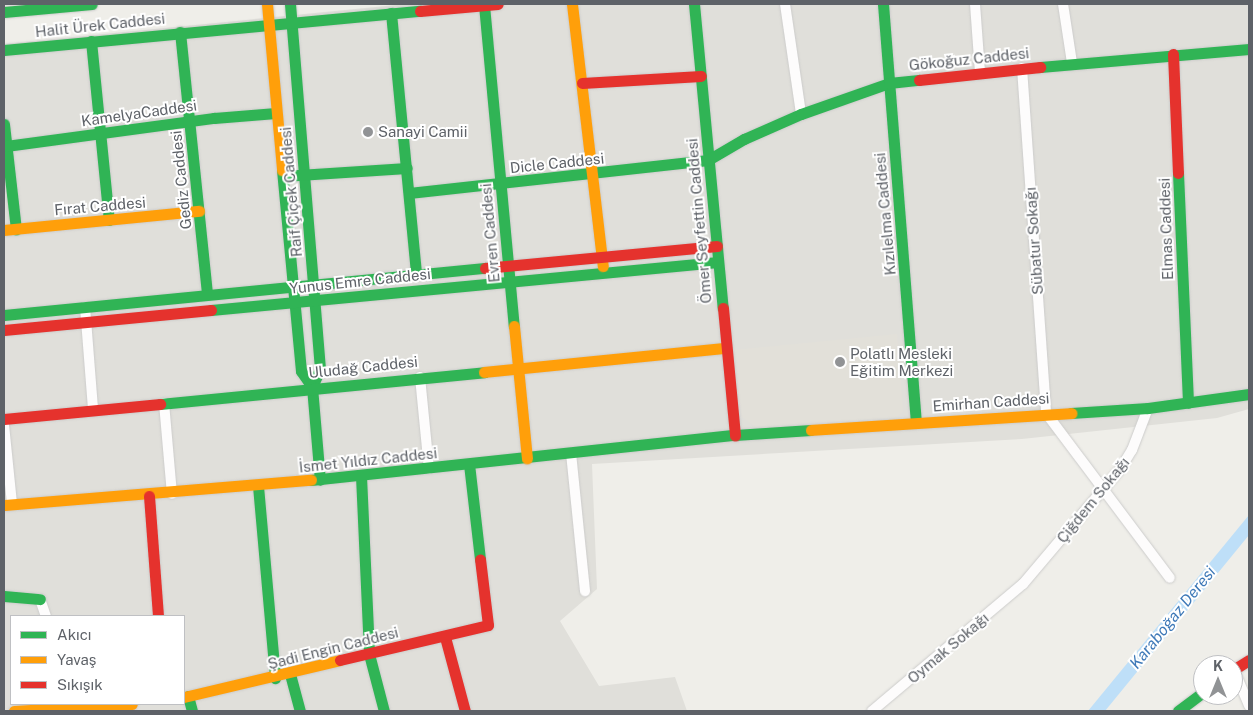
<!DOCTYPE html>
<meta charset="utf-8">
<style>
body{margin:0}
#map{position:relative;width:1253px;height:715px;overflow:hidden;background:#efeee9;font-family:"Public Sans",sans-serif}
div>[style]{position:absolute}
.industrial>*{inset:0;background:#e0dfda}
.education>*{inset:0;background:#e2e0d9}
.water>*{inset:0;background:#bedff8}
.roads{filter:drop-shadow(0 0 1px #cccccb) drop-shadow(0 0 1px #cccccb)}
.street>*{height:10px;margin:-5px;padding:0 5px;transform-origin:5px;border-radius:5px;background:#fdfcfc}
.fast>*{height:11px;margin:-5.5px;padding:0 5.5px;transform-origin:5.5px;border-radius:5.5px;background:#30b455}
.slow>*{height:11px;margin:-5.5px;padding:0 5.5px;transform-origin:5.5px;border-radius:5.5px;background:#ff9f0a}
.jam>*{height:11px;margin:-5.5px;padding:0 5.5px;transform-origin:5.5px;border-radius:5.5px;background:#e5322d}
.dots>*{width:14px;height:14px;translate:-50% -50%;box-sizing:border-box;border:2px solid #fff;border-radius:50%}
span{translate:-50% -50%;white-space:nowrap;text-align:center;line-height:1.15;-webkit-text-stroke:4px #fff;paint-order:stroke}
.street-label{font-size:15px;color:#5e6268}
.poi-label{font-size:15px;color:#5e6268}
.left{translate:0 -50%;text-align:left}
.water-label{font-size:16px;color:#3e79b8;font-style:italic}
.frame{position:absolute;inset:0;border:5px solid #5e6268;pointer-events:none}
.legend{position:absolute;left:10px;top:615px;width:175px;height:90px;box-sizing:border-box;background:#fff;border:1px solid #bfc0c3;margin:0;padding:6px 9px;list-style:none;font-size:15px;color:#5e6268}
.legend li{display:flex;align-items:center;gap:10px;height:25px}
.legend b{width:25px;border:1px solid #bfc0c3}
.north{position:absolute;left:1193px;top:655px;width:50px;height:50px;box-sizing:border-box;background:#fff;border:1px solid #bfc0c3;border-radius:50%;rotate:0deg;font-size:14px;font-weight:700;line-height:20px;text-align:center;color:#5e6268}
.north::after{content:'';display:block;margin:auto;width:18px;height:22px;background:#919395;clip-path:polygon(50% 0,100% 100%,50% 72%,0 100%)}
</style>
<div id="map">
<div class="industrial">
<i style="clip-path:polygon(evenodd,406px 4px,1249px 4px,1249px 409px,1217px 418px,1022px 439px,592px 464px,597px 589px,560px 621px,599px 686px,675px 677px,687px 711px,4px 711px,4px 44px,406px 4px,11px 616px,184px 616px,184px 704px,11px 704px,11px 616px)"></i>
</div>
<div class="education">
<i style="clip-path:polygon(897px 334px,903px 411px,897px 417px,756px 427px,742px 417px,733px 350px)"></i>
</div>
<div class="water">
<i style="clip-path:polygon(1249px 515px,1249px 535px,1105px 711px,1088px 711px)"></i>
</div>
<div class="roads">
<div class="street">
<i style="left:785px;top:4px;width:111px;rotate:81.7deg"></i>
<i style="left:975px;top:4px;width:68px;rotate:85.8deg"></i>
<i style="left:1063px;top:4px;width:60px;rotate:81.3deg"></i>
<i style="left:1022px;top:68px;width:346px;rotate:86deg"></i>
<i style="left:1046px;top:413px;width:206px;rotate:53.1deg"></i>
<i style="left:85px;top:307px;width:102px;rotate:85.5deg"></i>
<i style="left:420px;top:377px;width:92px;rotate:84.4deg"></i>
<i style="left:164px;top:403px;width:91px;rotate:85deg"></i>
<i style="left:4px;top:425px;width:79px;rotate:84.2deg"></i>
<i style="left:571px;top:453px;width:139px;rotate:84.2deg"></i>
<i style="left:40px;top:599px;width:18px;rotate:71deg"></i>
<i style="left:1234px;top:670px;width:39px;rotate:67deg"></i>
<i style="left:872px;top:711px;width:197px;rotate:-40.1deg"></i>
<i style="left:1023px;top:584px;width:152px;rotate:-49.8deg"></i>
<i style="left:1121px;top:468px;width:21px;rotate:-59deg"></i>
<i style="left:1132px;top:450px;width:45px;rotate:-69.1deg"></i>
</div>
<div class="fast">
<i style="left:290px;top:4px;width:366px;rotate:85.3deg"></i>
<i style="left:320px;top:369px;width:20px;rotate:114deg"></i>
<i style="left:312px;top:387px;width:93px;rotate:85.1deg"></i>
<i style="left:694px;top:4px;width:305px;rotate:84.6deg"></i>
<i style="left:883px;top:4px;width:419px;rotate:85.5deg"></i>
<i style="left:484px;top:5px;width:322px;rotate:84.7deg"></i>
<i style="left:4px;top:12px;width:88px;rotate:-5.2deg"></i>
<i style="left:391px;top:13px;width:262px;rotate:84.5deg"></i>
<i style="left:180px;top:32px;width:263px;rotate:84.1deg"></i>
<i style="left:91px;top:41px;width:180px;rotate:84.3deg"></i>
<i style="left:4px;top:50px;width:418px;rotate:-5.4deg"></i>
<i style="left:1040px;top:67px;width:210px;rotate:-4.9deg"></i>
<i style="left:4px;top:124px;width:106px;rotate:83.5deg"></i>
<i style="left:6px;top:146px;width:210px;rotate:-7.7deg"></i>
<i style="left:214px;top:118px;width:62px;rotate:-4.6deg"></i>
<i style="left:282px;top:170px;width:202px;rotate:84.6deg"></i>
<i style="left:301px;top:371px;width:19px;rotate:55deg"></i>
<i style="left:1178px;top:173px;width:230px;rotate:87.5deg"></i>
<i style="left:283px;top:176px;width:124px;rotate:-3.7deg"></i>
<i style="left:409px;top:193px;width:301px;rotate:-6.3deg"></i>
<i style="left:708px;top:160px;width:42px;rotate:-30.3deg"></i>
<i style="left:744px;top:139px;width:62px;rotate:-23.7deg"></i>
<i style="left:801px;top:114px;width:93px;rotate:-19.4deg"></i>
<i style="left:889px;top:83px;width:30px;rotate:-6deg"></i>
<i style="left:211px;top:310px;width:509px;rotate:-5.41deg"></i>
<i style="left:4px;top:315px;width:483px;rotate:-5.6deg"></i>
<i style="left:160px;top:404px;width:326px;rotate:-5.6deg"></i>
<i style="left:1071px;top:413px;width:77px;rotate:-3.7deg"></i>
<i style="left:1148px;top:408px;width:102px;rotate:-7.9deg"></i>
<i style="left:469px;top:464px;width:96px;rotate:83.4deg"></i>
<i style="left:361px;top:476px;width:178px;rotate:87.4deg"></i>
<i style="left:369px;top:654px;width:59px;rotate:75.3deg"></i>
<i style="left:311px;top:480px;width:426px;rotate:-6.1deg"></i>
<i style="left:735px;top:435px;width:76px;rotate:-3.8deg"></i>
<i style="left:258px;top:486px;width:193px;rotate:84.9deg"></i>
<i style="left:4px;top:596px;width:36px;rotate:5deg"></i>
<i style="left:290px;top:674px;width:38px;rotate:75deg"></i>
<i style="left:188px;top:696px;width:16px;rotate:75deg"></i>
<i style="left:1178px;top:711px;width:31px;rotate:-37deg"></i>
</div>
<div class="slow">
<i style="left:267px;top:4px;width:167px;rotate:84.8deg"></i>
<i style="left:572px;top:4px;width:264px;rotate:83.3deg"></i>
<i style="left:4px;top:230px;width:196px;rotate:-5.6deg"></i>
<i style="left:514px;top:326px;width:133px;rotate:84.4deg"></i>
<i style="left:484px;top:372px;width:243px;rotate:-5.7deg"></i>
<i style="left:811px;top:430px;width:261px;rotate:-3.7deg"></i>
<i style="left:4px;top:505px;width:308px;rotate:-4.7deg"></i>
<i style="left:184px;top:697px;width:160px;rotate:-13.3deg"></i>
<i style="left:14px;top:711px;width:118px;rotate:-3.4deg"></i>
</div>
<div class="jam">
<i style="left:420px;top:11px;width:78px;rotate:-5.1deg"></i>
<i style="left:1173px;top:54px;width:119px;rotate:87.6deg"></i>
<i style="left:919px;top:80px;width:122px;rotate:-6.1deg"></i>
<i style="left:582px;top:83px;width:119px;rotate:-3.4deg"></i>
<i style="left:485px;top:268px;width:233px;rotate:-5.4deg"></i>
<i style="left:723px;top:308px;width:128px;rotate:84.6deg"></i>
<i style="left:4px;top:330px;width:208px;rotate:-5.5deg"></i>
<i style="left:4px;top:419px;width:157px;rotate:-5.5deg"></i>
<i style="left:149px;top:496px;width:120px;rotate:85.7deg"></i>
<i style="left:445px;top:637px;width:77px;rotate:74.9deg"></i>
<i style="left:340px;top:660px;width:152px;rotate:-13.3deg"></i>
<i style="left:488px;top:625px;width:66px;rotate:-96.9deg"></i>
<i style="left:1233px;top:670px;width:19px;rotate:-32deg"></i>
</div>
</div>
<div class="dots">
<i style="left:368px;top:132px;background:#919395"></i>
<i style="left:840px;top:362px;background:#919395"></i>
</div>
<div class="street-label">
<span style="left:100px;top:25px;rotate:-6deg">Halit Ürek Caddesi</span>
<span style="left:969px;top:59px;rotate:-6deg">Gökoğuz Caddesi</span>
<span style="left:139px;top:113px;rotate:-8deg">KamelyaCaddesi</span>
<span style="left:557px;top:163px;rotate:-6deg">Dicle Caddesi</span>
<span style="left:181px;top:180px;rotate:-96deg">Gediz Caddesi</span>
<span style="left:291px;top:192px;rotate:-95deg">Raif Çiçek Caddesi</span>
<span style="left:100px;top:206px;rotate:-5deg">Fırat Caddesi</span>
<span style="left:885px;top:214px;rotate:-95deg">Kızılelma Caddesi</span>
<span style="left:699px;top:221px;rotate:-95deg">Ömer Seyfettin Caddesi</span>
<span style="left:1166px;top:229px;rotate:-92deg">Elmas Caddesi</span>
<span style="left:490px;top:233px;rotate:-95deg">Evren Caddesi</span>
<span style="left:1034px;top:241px;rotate:-94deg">Sübatur Sokağı</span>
<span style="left:360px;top:281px;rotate:-6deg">Yunus Emre Caddesi</span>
<span style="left:363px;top:367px;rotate:-6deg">Uludağ Caddesi</span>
<span style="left:991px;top:402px;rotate:-4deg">Emirhan Caddesi</span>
<span style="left:368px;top:460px;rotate:-6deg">İsmet Yıldız Caddesi</span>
<span style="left:1093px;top:500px;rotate:-51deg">Çiğdem Sokağı</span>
<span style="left:333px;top:648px;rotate:-14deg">Şadi Engin Caddesi</span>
<span style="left:948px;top:648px;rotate:-40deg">Oymak Sokağı</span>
</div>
<div class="poi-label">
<span class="left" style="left:378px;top:132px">Sanayi Camii</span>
<span class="left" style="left:850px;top:362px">Polatlı Mesleki<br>Eğitim Merkezi</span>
</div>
<div class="water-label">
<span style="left:1173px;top:618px;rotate:-51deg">Karaboğaz Deresi</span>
</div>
<div class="frame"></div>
<ul class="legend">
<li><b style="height:6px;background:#30b455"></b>Akıcı</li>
<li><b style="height:6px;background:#ff9f0a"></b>Yavaş</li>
<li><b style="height:6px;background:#e5322d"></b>Sıkışık</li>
</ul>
<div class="north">K</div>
</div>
